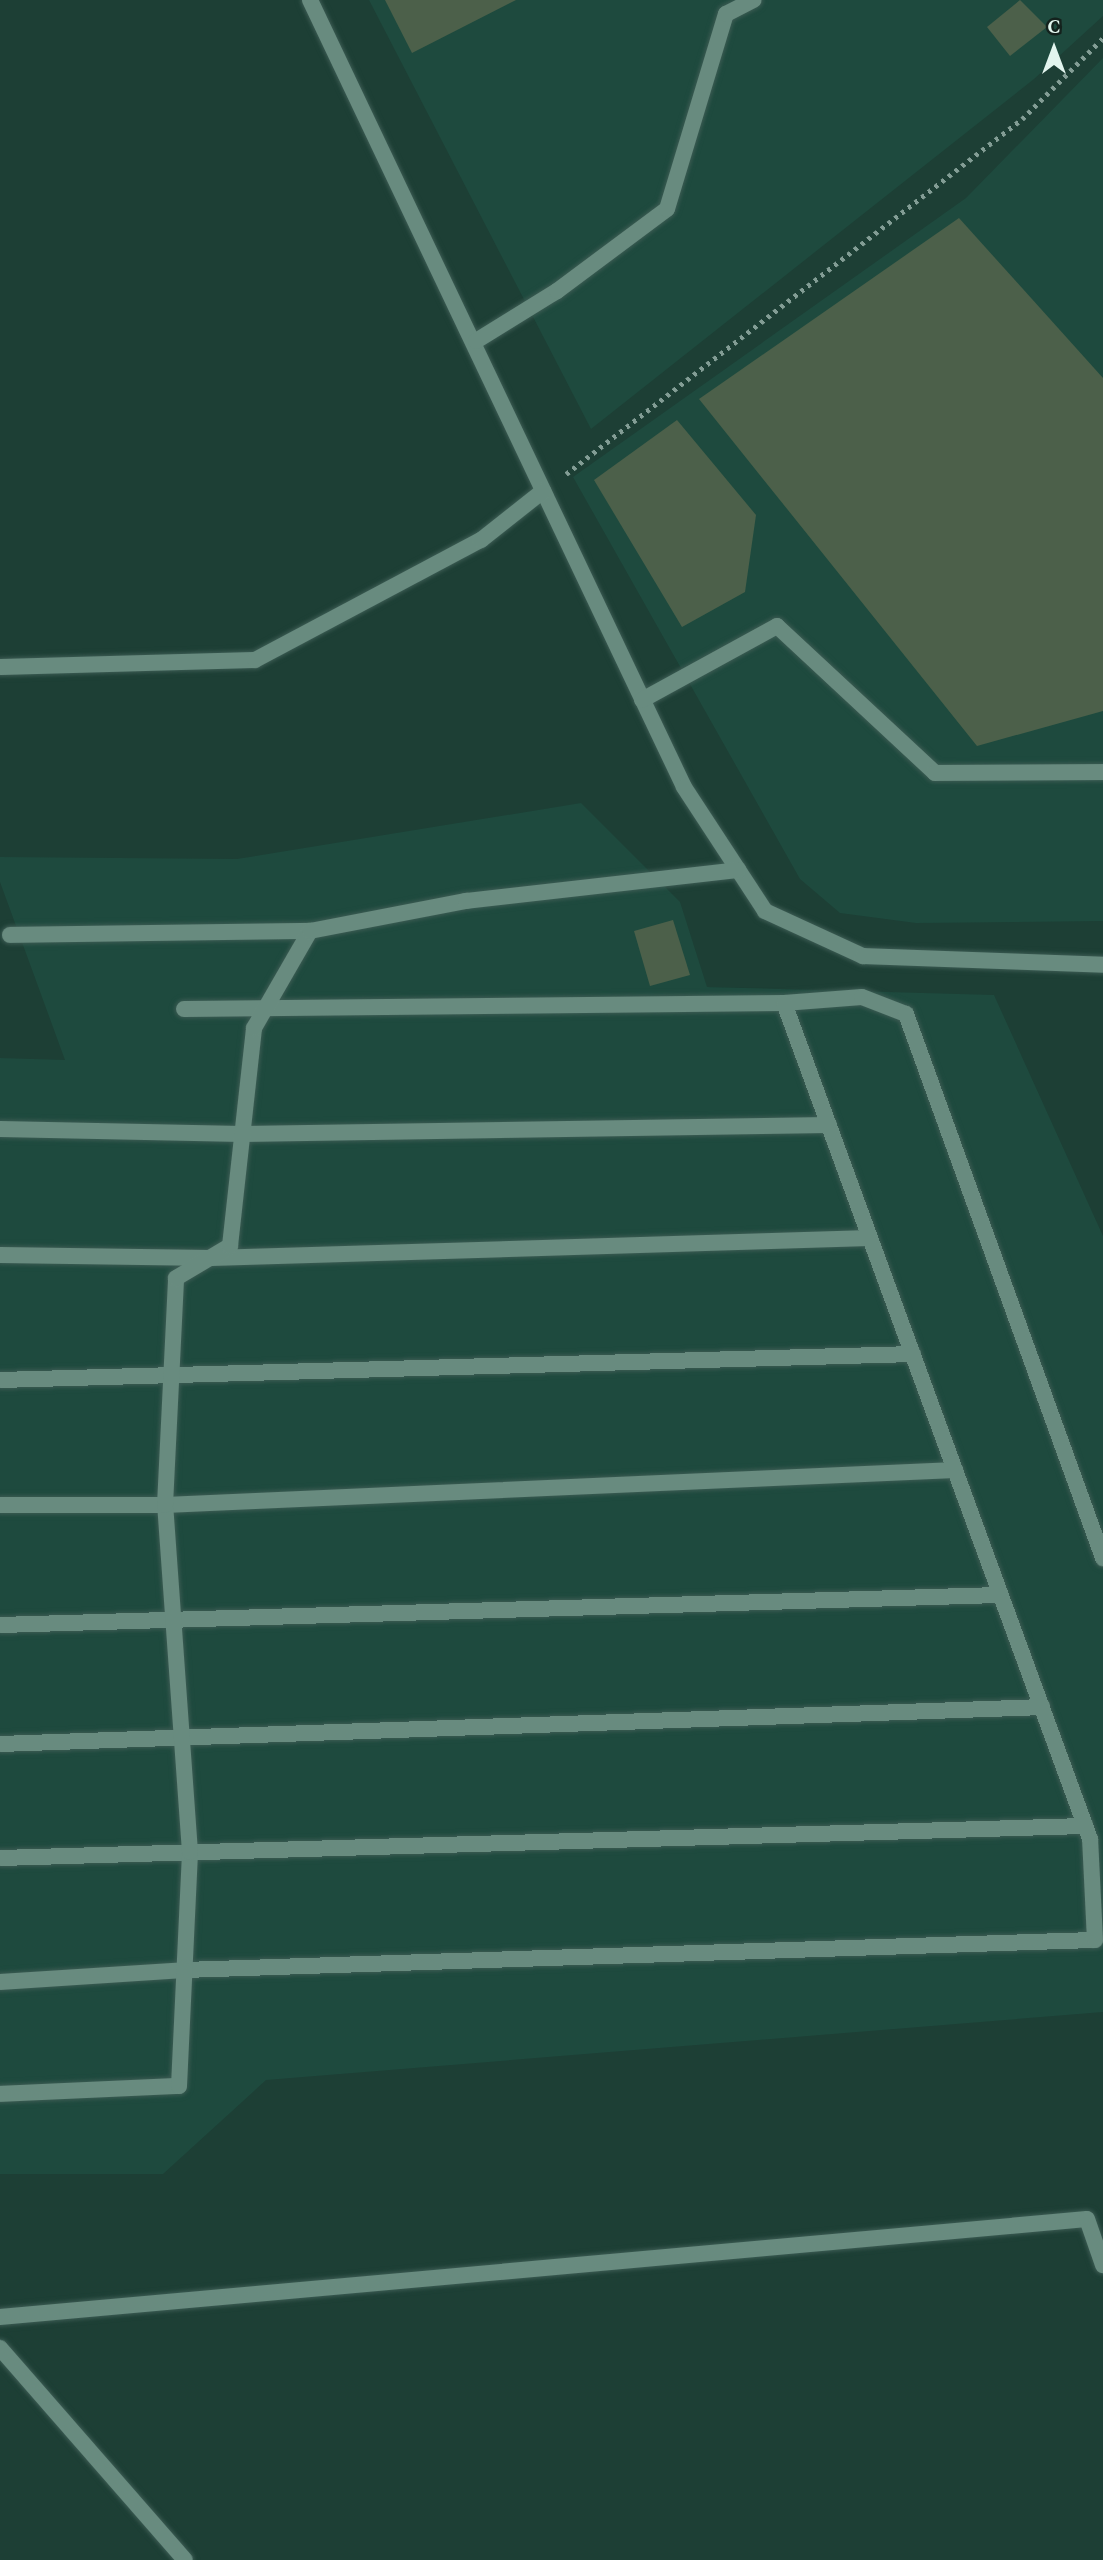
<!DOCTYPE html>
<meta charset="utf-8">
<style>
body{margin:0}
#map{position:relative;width:1103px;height:2560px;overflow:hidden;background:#1d3f35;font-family:Spectral,serif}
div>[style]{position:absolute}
.built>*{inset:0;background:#1e4a3e}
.building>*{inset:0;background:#4c604a}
.path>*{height:4.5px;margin-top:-2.25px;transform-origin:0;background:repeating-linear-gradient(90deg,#839d95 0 3.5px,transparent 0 8.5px)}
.roads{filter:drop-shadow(0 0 2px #3c5b53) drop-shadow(0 0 2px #3c5b53)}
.lane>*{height:16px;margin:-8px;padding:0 8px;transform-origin:8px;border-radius:8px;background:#688b7f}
span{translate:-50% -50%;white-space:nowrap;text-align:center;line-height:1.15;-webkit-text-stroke:7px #14221d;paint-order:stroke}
.north{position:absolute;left:1019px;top:14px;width:70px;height:70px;-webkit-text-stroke:5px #14221d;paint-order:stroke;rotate:0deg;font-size:19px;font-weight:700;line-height:28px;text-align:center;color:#e2f5ee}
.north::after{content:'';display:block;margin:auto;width:24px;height:32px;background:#e2f5ee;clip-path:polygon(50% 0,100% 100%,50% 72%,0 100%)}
</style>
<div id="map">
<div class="built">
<i style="clip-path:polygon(369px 0,1103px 0,1103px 16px,1034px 79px,591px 429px)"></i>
<i style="clip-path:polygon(1103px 58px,1103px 921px,916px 923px,840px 913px,800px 879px,573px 477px,966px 198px)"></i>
<i style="clip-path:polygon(581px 803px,680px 902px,707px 987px,994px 995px,1103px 1236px,1103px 2012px,266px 2080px,163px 2174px,0 2174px,0 1058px,65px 1060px,0 882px,0 857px,237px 859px)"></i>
</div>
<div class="building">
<i style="clip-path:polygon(385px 0,516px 0,412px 53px)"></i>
<i style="clip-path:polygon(1020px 0,1047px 27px,1010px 56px,987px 27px)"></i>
<i style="clip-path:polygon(959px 218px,1103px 378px,1103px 711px,977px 746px,699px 399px)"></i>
<i style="clip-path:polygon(677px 420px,756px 515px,745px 592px,682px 627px,594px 480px)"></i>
<i style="clip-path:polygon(673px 920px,690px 975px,650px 986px,634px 931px)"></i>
</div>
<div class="path">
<i style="left:566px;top:474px;width:578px;rotate:-37.9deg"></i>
<i style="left:1022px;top:119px;width:115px;rotate:-45deg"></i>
</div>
<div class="roads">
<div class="lane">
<i style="left:310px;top:0;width:871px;rotate:64.58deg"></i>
<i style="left:684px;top:787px;width:148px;rotate:56.8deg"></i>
<i style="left:765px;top:911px;width:108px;rotate:24.7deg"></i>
<i style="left:863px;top:956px;width:240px;rotate:2.1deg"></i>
<i style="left:476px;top:341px;width:95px;rotate:-31.7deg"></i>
<i style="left:557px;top:291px;width:137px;rotate:-36.7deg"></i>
<i style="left:667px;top:209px;width:204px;rotate:-73.2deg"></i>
<i style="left:726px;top:14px;width:31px;rotate:-27deg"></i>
<i style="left:0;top:667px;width:255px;rotate:-1.6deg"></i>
<i style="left:255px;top:660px;width:256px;rotate:-28deg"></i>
<i style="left:481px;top:540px;width:79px;rotate:-38.3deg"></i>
<i style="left:642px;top:700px;width:154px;rotate:-28.7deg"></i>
<i style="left:777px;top:626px;width:216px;rotate:42.9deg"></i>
<i style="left:935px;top:773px;width:168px;rotate:-0.3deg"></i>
<i style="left:10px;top:935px;width:300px;rotate:-0.8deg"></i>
<i style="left:184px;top:1009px;width:600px;rotate:-0.57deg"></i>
<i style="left:784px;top:1003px;width:78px;rotate:-4.4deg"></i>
<i style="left:862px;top:997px;width:47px;rotate:21.1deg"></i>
<i style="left:906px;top:1014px;width:579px;rotate:70.09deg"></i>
<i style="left:0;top:1129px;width:242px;rotate:1.2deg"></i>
<i style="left:242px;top:1134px;width:587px;rotate:-0.88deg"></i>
<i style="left:0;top:1255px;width:211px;rotate:0.8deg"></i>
<i style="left:211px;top:1258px;width:659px;rotate:-1.74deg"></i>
<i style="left:0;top:1380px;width:913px;rotate:-1.63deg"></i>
<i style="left:0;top:1505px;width:165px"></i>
<i style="left:165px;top:1505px;width:791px;rotate:-2.54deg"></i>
<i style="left:0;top:1625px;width:1001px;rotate:-1.72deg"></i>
<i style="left:0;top:1744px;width:1043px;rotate:-2.03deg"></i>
<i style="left:0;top:1858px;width:1086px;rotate:-1.69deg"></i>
<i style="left:0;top:1982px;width:184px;rotate:-3.7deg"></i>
<i style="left:184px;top:1970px;width:911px;rotate:-1.89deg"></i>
<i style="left:1095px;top:1940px;width:101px;rotate:-92.8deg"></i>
<i style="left:1090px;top:1839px;width:890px;rotate:-110.1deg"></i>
<i style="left:0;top:2094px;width:179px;rotate:-2.6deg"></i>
<i style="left:179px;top:2086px;width:234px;rotate:-87.3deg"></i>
<i style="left:190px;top:1852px;width:348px;rotate:-94.1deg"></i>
<i style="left:165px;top:1505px;width:227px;rotate:-87.2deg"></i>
<i style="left:176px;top:1278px;width:63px;rotate:-30.7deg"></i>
<i style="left:230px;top:1246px;width:219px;rotate:-83.7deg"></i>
<i style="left:254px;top:1028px;width:112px;rotate:-60deg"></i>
<i style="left:310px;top:931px;width:159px;rotate:-10.9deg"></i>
<i style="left:466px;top:901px;width:274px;rotate:-6.5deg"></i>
<i style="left:0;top:2317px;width:1091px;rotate:-5.15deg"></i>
<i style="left:1087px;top:2219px;width:49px;rotate:70.8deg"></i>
<i style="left:0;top:2348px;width:281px;rotate:48.9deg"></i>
</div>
</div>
<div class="north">С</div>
</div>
